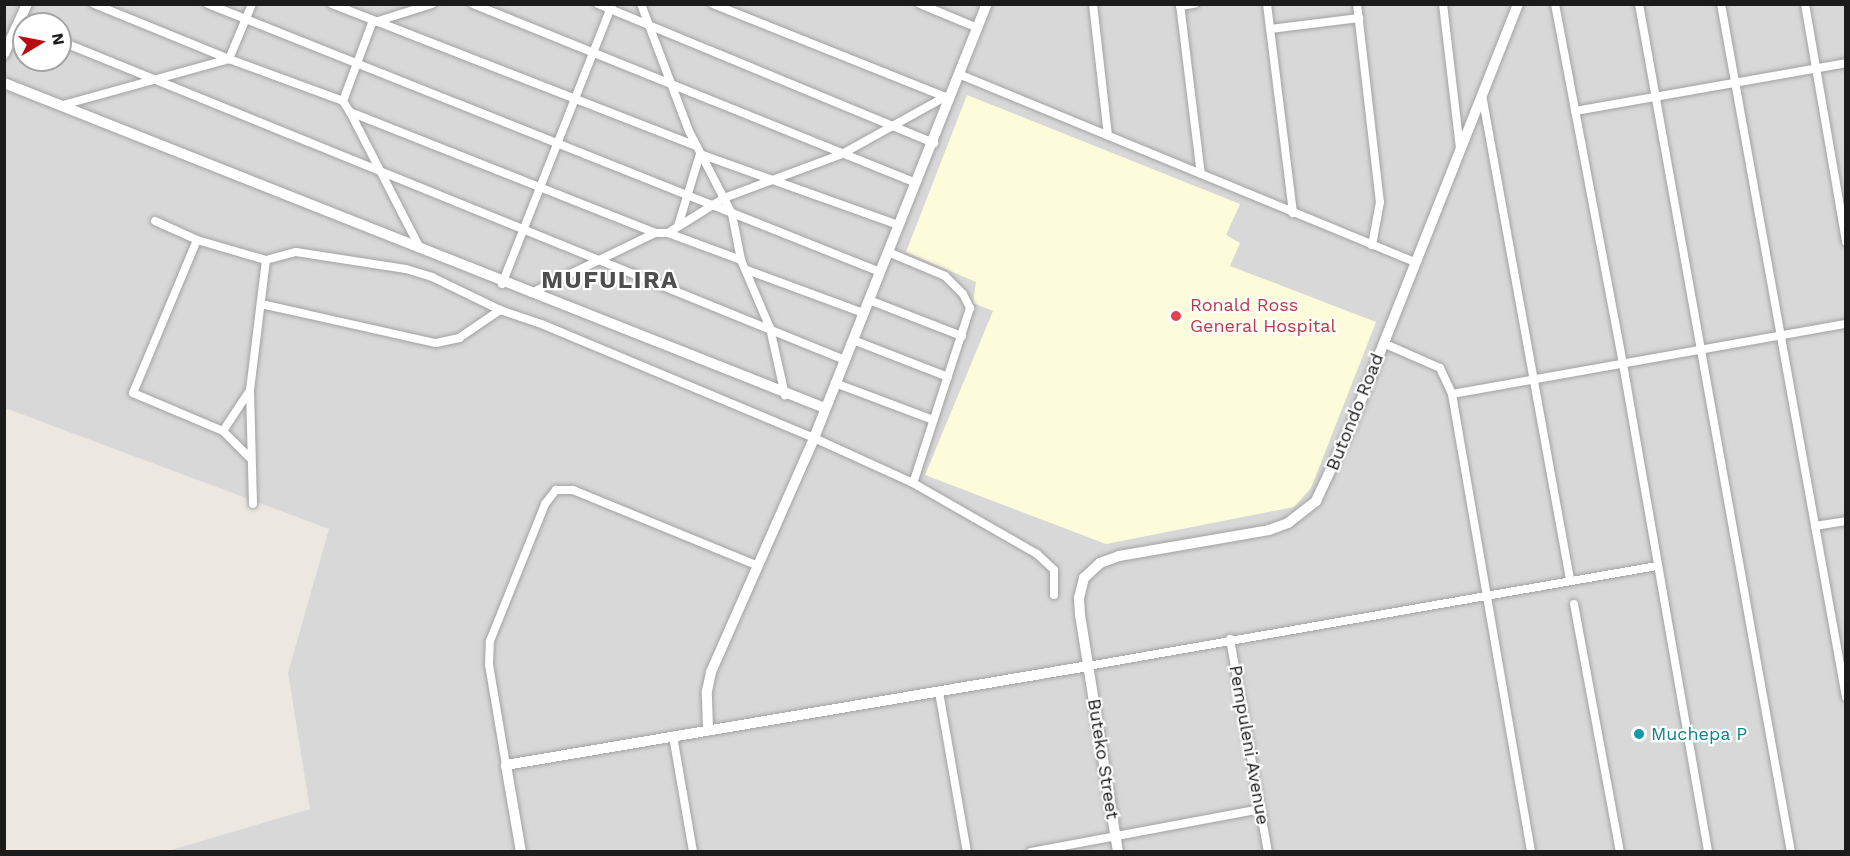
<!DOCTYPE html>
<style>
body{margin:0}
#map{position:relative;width:1850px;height:856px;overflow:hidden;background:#ece8e1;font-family:"Work Sans",sans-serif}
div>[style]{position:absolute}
.residential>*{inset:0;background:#d9d8d8}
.education>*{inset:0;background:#fdfcda}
.roads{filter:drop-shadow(0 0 2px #a2a2a2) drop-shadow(0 0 2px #a2a2a2)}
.minor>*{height:8px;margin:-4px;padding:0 4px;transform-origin:4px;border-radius:4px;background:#fff}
.tertiary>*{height:10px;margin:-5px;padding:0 5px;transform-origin:5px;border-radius:5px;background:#fff}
.dots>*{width:16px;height:16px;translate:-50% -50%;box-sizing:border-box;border:3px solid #fff;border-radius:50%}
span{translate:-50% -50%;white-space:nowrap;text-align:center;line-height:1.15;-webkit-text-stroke:4.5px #fff;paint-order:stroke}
.health-label{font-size:18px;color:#be3a42}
.left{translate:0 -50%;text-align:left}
.street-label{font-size:18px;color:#1b1b1b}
.culture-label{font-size:18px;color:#0d838f}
.district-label{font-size:24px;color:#4e4e4e;font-weight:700;letter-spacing:1.5px}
.frame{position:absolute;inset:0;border:6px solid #1b1b1b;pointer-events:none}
.north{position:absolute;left:12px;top:12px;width:60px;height:60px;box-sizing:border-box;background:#fff;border:2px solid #a4a4a4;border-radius:50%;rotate:80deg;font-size:16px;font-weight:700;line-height:24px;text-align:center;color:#1b1b1b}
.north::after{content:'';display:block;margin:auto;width:21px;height:27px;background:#ba0c10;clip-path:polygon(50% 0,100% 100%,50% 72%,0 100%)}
</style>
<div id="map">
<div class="residential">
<i style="clip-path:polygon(evenodd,4px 5px,1845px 5px,1845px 851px,168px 851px,310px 809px,288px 673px,329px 529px,5px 408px,4px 5px,24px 24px,60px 24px,60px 60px,24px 60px,24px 24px)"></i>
</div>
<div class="education">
<i style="clip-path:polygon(967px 95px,1240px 204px,1226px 235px,1240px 243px,1230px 266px,1376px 322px,1311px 488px,1294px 507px,1106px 544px,925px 475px,993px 311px,973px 303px,976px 282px,906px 252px)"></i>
</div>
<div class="roads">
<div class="minor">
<i style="left:208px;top:4px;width:723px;rotate:21.74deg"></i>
<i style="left:252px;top:4px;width:60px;rotate:112.7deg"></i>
<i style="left:229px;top:59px;width:121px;rotate:20.2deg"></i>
<i style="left:343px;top:101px;width:83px;rotate:-69.6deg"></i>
<i style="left:372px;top:23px;width:63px;rotate:-17.6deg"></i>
<i style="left:332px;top:4px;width:391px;rotate:21.3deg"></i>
<i style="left:473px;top:4px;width:478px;rotate:22deg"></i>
<i style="left:598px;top:4px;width:364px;rotate:22.5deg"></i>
<i style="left:641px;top:4px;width:136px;rotate:69.3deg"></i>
<i style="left:689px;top:131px;width:93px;rotate:62.6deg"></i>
<i style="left:732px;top:214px;width:47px;rotate:78.9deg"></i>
<i style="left:741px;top:260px;width:74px;rotate:66.9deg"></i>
<i style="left:770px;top:328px;width:69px;rotate:77.4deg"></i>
<i style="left:713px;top:4px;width:253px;rotate:21.8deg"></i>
<i style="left:920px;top:4px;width:63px;rotate:22.5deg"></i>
<i style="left:1093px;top:4px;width:132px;rotate:83.5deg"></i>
<i style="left:1180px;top:4px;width:171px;rotate:83deg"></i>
<i style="left:1267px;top:4px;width:211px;rotate:82.9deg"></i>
<i style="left:1357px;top:4px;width:199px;rotate:83.4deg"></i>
<i style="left:1380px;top:202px;width:44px;rotate:100.5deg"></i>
<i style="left:1443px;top:4px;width:146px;rotate:83.3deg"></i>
<i style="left:1555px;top:4px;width:366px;rotate:79.3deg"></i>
<i style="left:1623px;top:364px;width:495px;rotate:80.1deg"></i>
<i style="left:1639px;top:4px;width:862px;rotate:79.84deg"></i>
<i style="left:1721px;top:4px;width:704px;rotate:79.78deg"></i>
<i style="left:1805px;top:4px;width:241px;rotate:80.2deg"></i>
<i style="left:1180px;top:6px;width:15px;rotate:-8deg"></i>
<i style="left:1270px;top:29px;width:90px;rotate:-7deg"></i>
<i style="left:60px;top:41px;width:847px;rotate:22.12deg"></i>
<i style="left:961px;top:75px;width:491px;rotate:22.4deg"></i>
<i style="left:1482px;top:95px;width:494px;rotate:79.7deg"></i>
<i style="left:343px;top:101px;width:13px;rotate:58deg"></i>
<i style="left:350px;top:112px;width:328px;rotate:21.6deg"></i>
<i style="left:63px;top:105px;width:172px;rotate:-15.5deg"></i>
<i style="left:229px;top:59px;width:146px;rotate:-157.8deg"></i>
<i style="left:1575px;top:111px;width:275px;rotate:-10deg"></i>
<i style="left:350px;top:112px;width:153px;rotate:62.8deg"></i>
<i style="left:700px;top:154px;width:210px;rotate:19.7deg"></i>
<i style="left:155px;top:221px;width:46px;rotate:24.3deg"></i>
<i style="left:197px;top:240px;width:72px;rotate:16.2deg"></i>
<i style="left:678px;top:226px;width:75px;rotate:-73deg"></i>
<i style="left:668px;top:233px;width:78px;rotate:20.3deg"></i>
<i style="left:197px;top:240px;width:166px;rotate:112.7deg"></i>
<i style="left:133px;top:393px;width:98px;rotate:22.9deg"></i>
<i style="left:223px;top:431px;width:38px;rotate:45deg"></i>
<i style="left:888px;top:252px;width:62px;rotate:22.8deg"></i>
<i style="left:945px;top:276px;width:25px;rotate:45deg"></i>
<i style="left:963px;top:294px;width:16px;rotate:63deg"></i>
<i style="left:970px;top:308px;width:184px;rotate:108deg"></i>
<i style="left:747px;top:270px;width:124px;rotate:20.3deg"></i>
<i style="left:502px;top:284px;width:300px;rotate:-68.5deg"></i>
<i style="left:531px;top:293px;width:138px;rotate:-25.8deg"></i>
<i style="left:655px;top:233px;width:13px"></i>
<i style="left:668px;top:233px;width:66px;rotate:-32deg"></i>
<i style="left:724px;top:198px;width:126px;rotate:-20.4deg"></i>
<i style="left:842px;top:154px;width:118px;rotate:-29deg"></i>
<i style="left:869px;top:300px;width:100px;rotate:21.2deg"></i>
<i style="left:261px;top:304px;width:179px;rotate:12.6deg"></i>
<i style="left:436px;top:343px;width:24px;rotate:-12deg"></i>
<i style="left:459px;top:338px;width:50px;rotate:-34.3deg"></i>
<i style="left:500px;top:310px;width:46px;rotate:18.8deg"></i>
<i style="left:544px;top:325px;width:293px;rotate:22.7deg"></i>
<i style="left:814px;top:438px;width:109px;rotate:24.4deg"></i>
<i style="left:913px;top:483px;width:143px;rotate:29.8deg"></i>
<i style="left:1037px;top:554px;width:23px;rotate:43deg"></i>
<i style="left:1054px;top:570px;width:25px;rotate:90deg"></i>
<i style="left:853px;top:340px;width:102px;rotate:21.3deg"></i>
<i style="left:1383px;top:343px;width:62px;rotate:23.7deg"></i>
<i style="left:1440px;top:368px;width:29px;rotate:65deg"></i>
<i style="left:1452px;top:394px;width:465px;rotate:80.2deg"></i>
<i style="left:835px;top:383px;width:105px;rotate:20.7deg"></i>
<i style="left:250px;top:390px;width:114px;rotate:88.5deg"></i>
<i style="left:1452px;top:394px;width:400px;rotate:-10.1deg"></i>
<i style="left:223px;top:431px;width:49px;rotate:-56.6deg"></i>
<i style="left:250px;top:390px;width:131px;rotate:-83deg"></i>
<i style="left:266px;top:260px;width:31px;rotate:-15deg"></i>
<i style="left:296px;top:252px;width:111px;rotate:8.8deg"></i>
<i style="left:406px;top:269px;width:27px;rotate:17deg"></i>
<i style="left:432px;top:277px;width:76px;rotate:25.9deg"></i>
<i style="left:1815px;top:526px;width:31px;rotate:-9deg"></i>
<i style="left:1574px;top:604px;width:252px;rotate:79.5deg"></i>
<i style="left:1230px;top:639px;width:216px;rotate:79.9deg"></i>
<i style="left:1088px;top:666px;width:578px;rotate:-9.97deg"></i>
<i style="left:939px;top:692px;width:162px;rotate:80.1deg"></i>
<i style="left:673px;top:736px;width:118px;rotate:80.2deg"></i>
<i style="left:506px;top:765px;width:101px;rotate:-99.6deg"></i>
<i style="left:489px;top:665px;width:24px;rotate:-88deg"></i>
<i style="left:490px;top:641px;width:148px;rotate:-68.1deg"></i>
<i style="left:545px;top:504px;width:18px;rotate:-52deg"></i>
<i style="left:556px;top:490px;width:17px"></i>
<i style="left:573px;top:490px;width:198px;rotate:22.3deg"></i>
<i style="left:1031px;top:852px;width:234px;rotate:-10.6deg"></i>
</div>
<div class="tertiary">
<i style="left:4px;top:54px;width:55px;rotate:-65.3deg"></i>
<i style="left:4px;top:83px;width:883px;rotate:21.6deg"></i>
<i style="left:708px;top:728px;width:37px;rotate:-92deg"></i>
<i style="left:707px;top:691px;width:19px;rotate:-78deg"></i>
<i style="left:711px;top:672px;width:256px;rotate:-66.2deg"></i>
<i style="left:814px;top:438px;width:467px;rotate:-68.3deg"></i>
<i style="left:521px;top:852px;width:88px;rotate:-99.8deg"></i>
<i style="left:506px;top:765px;width:590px;rotate:-9.65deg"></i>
<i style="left:1118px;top:852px;width:241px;rotate:-99.1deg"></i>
<i style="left:1080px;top:614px;width:16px;rotate:-94deg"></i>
<i style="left:1079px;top:598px;width:21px;rotate:-76deg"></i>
<i style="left:1084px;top:578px;width:22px;rotate:-43deg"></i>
<i style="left:1100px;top:563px;width:20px;rotate:-20deg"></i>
<i style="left:1119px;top:556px;width:152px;rotate:-9.8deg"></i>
<i style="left:1269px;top:530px;width:20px;rotate:-20deg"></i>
<i style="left:1288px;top:523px;width:36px;rotate:-38deg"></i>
<i style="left:1316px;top:501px;width:83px;rotate:-65deg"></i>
<i style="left:1351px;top:426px;width:454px;rotate:-68.4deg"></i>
</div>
</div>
<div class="dots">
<i style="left:1176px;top:316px;background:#e0444e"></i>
<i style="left:1639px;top:734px;background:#0f9aa8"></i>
</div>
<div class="health-label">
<span class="left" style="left:1190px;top:316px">Ronald Ross<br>General Hospital</span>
</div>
<div class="street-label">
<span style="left:1355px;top:412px;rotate:-68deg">Butondo Road</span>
<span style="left:1249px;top:745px;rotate:80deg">Pempuleni Avenue</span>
<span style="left:1103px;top:759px;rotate:81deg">Buteko Street</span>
</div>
<div class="culture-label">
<span class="left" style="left:1651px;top:734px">Muchepa P</span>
</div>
<div class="district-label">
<span style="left:610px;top:281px">MUFULIRA</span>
</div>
<div class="frame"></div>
<div class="north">N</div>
</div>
